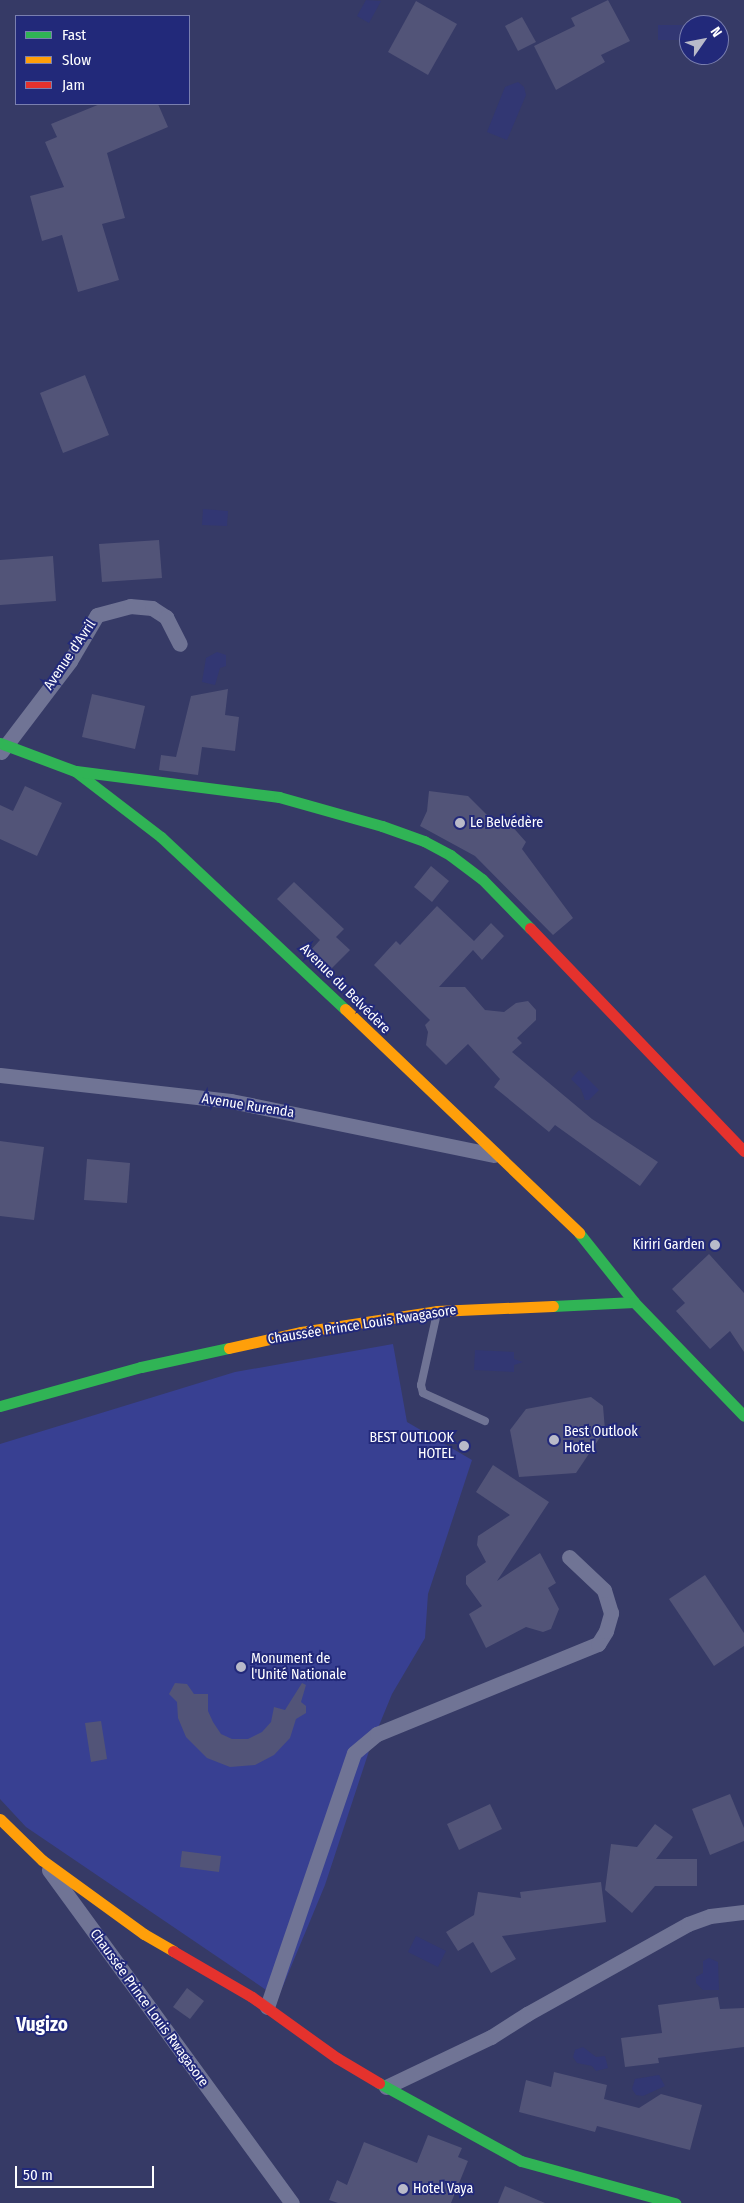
<!DOCTYPE html>
<meta charset="utf-8">
<style>
body{margin:0}
#map{position:relative;width:744px;height:2203px;overflow:hidden;background:#363a66;font-family:"Fira Sans Condensed",sans-serif}
div>[style]{position:absolute}
.green>*{inset:0;background:#384092}
.water>*{inset:0;background:#323773}
.building>*{inset:0;background:#525478}
.lane>*{height:8px;margin:-4px;padding:0 4px;transform-origin:4px;border-radius:4px;background:#707495}
.street>*{height:15px;margin:-7.5px;padding:0 7.5px;transform-origin:7.5px;border-radius:7.5px;background:#707495}
.fast>*{height:11px;margin:-5.5px;padding:0 5.5px;transform-origin:5.5px;border-radius:5.5px;background:#30b455}
.slow>*{height:11px;margin:-5.5px;padding:0 5.5px;transform-origin:5.5px;border-radius:5.5px;background:#ff9f0a}
.jam>*{height:11px;margin:-5.5px;padding:0 5.5px;transform-origin:5.5px;border-radius:5.5px;background:#e5322d}
.dots>*{width:14px;height:14px;translate:-50% -50%;box-sizing:border-box;border:2px solid #22297a;border-radius:50%}
span{translate:-50% -50%;white-space:nowrap;text-align:center;line-height:1.15;-webkit-text-stroke:4px #22297a;paint-order:stroke}
.street-label{font-size:14px;color:#fff}
.poi-label{font-size:14px;color:#fff}
.left{translate:0 -50%;text-align:left}
.right{translate:-100% -50%;text-align:right}
.district-label{font-size:19px;color:#fff;font-weight:700}
.legend{position:absolute;left:15px;top:15px;width:175px;height:90px;box-sizing:border-box;background:#22297a;border:1px solid #7a7faf;margin:0;padding:6px 9px;list-style:none;font-size:15px;color:#fff}
.legend li{display:flex;align-items:center;gap:10px;height:25px}
.legend b{width:25px;border:1px solid #7a7faf}
.north{position:absolute;left:679px;top:15px;width:50px;height:50px;box-sizing:border-box;background:#22297a;border:1px solid #7a7faf;border-radius:50%;rotate:57deg;font-size:14px;font-weight:700;line-height:20px;text-align:center;color:#fff}
.north::after{content:'';display:block;margin:auto;width:18px;height:22px;background:#b9bac9;clip-path:polygon(50% 0,100% 100%,50% 72%,0 100%)}
.scale{position:absolute;left:15px;top:2166px;width:139px;height:22px;box-sizing:border-box;border:2px solid #fff;border-top:0;padding-left:6px;font-size:15px;line-height:18px;white-space:nowrap;color:#fff;-webkit-text-stroke:4px #22297a;paint-order:stroke}
</style>
<div id="map">
<div class="green">
<i style="clip-path:polygon(393px 1344px,407px 1422px,472px 1460px,428px 1594px,425px 1638px,392px 1694px,371px 1745px,325px 1885px,278px 1998px,26px 1827px,0 1799px,0 1444px,235px 1372px)"></i>
</div>
<div class="water">
<i style="clip-path:polygon(366px 0,381px 1px,369px 23px,357px 16px)"></i>
<i style="clip-path:polygon(658px 25px,686px 25px,686px 40px,658px 40px)"></i>
<i style="clip-path:polygon(518px 82px,524px 87px,526px 95px,507px 140px,487px 132px,505px 87px)"></i>
<i style="clip-path:polygon(203px 509px,228px 511px,227px 526px,202px 525px)"></i>
<i style="clip-path:polygon(217px 652px,226px 655px,226px 666px,220px 668px,215px 685px,202px 682px,206px 658px)"></i>
<i style="clip-path:polygon(579px 1070px,599px 1090px,589px 1100px,585px 1100px,581px 1089px,571px 1079px)"></i>
<i style="clip-path:polygon(475px 1350px,514px 1352px,514px 1359px,523px 1362px,514px 1365px,514px 1372px,474px 1370px)"></i>
<i style="clip-path:polygon(416px 1936px,446px 1951px,438px 1967px,408px 1952px)"></i>
<i style="clip-path:polygon(709px 1958px,718px 1962px,719px 1990px,703px 1990px,696px 1983px,696px 1977px,703px 1973px,703px 1961px)"></i>
<i style="clip-path:polygon(583px 2047px,596px 2057px,605px 2056px,608px 2068px,596px 2071px,592px 2066px,577px 2063px,573px 2057px,575px 2050px)"></i>
<i style="clip-path:polygon(659px 2075px,665px 2086px,643px 2096px,636px 2095px,632px 2089px,635px 2079px)"></i>
</div>
<div class="building">
<i style="clip-path:polygon(608px 0,630px 41px,601px 55px,605px 62px,556px 90px,534px 46px,575px 26px,571px 18px)"></i>
<i style="clip-path:polygon(416px 1px,457px 24px,428px 75px,388px 52px)"></i>
<i style="clip-path:polygon(522px 17px,536px 42px,518px 51px,505px 26px)"></i>
<i style="clip-path:polygon(100px 104px,158px 104px,168px 127px,107px 153px,125px 218px,102px 224px,119px 280px,78px 292px,62px 235px,42px 241px,30px 196px,64px 187px,45px 142px,57px 137px,51px 124px)"></i>
<i style="clip-path:polygon(85px 375px,109px 435px,63px 453px,40px 393px)"></i>
<i style="clip-path:polygon(159px 540px,162px 578px,102px 582px,99px 544px)"></i>
<i style="clip-path:polygon(53px 556px,56px 601px,0 605px,0 560px)"></i>
<i style="clip-path:polygon(228px 689px,225px 715px,239px 717px,235px 751px,202px 747px,198px 775px,159px 770px,161px 755px,176px 757px,191px 696px)"></i>
<i style="clip-path:polygon(92px 694px,145px 706px,135px 749px,82px 737px)"></i>
<i style="clip-path:polygon(25px 786px,62px 803px,37px 856px,0 839px,0 805px,13px 811px)"></i>
<i style="clip-path:polygon(429px 791px,468px 796px,495px 823px,510px 824px,526px 842px,522px 849px,573px 918px,553px 935px,475px 856px,420px 826px,427px 811px)"></i>
<i style="clip-path:polygon(431px 866px,449px 881px,432px 902px,414px 887px)"></i>
<i style="clip-path:polygon(294px 882px,344px 929px,336px 937px,350px 950px,330px 970px,310px 951px,320px 940px,277px 899px)"></i>
<i style="clip-path:polygon(437px 906px,474px 941px,491px 923px,504px 936px,482px 960px,473px 950px,439px 987px,465px 987px,485px 1010px,504px 1012px,516px 1003px,528px 1001px,536px 1010px,536px 1020px,517px 1038px,522px 1043px,512px 1052px,592px 1119px,658px 1162px,640px 1186px,555px 1125px,549px 1132px,494px 1087px,500px 1079px,468px 1044px,446px 1065px,426px 1045px,428px 1032px,425px 1025px,430px 1020px,374px 965px,396px 941px,400px 945px)"></i>
<i style="clip-path:polygon(0 1141px,44px 1147px,34px 1220px,0 1216px)"></i>
<i style="clip-path:polygon(87px 1159px,130px 1163px,127px 1203px,84px 1200px)"></i>
<i style="clip-path:polygon(709px 1254px,744px 1293px,744px 1352px,730px 1331px,710px 1349px,676px 1311px,685px 1303px,672px 1289px)"></i>
<i style="clip-path:polygon(591px 1397px,603px 1406px,605px 1430px,576px 1473px,519px 1477px,510px 1430px,526px 1409px)"></i>
<i style="clip-path:polygon(493px 1465px,549px 1502px,497px 1581px,540px 1553px,556px 1583px,548px 1588px,559px 1609px,551px 1629px,543px 1632px,526px 1627px,486px 1648px,469px 1614px,482px 1606px,466px 1584px,466px 1576px,486px 1562px,477px 1545px,478px 1536px,510px 1515px,476px 1492px)"></i>
<i style="clip-path:polygon(705px 1575px,744px 1633px,744px 1646px,714px 1666px,669px 1599px)"></i>
<i style="clip-path:polygon(175px 1683px,187px 1684px,194px 1694px,208px 1694px,208px 1711px,213px 1722px,221px 1734px,232px 1739px,248px 1739px,262px 1732px,271px 1722px,274px 1707px,285px 1710px,302px 1683px,306px 1685px,301px 1702px,306px 1706px,306px 1713px,296px 1719px,290px 1738px,274px 1755px,255px 1765px,230px 1767px,207px 1758px,186px 1737px,178px 1718px,177px 1702px,169px 1694px)"></i>
<i style="clip-path:polygon(101px 1721px,107px 1759px,91px 1762px,85px 1723px)"></i>
<i style="clip-path:polygon(730px 1794px,744px 1828px,744px 1841px,710px 1855px,692px 1809px)"></i>
<i style="clip-path:polygon(490px 1804px,502px 1829px,459px 1850px,447px 1824px)"></i>
<i style="clip-path:polygon(655px 1824px,673px 1837px,656px 1859px,697px 1859px,697px 1886px,655px 1886px,632px 1913px,605px 1890px,611px 1844px,637px 1847px)"></i>
<i style="clip-path:polygon(182px 1851px,221px 1856px,219px 1872px,180px 1867px)"></i>
<i style="clip-path:polygon(601px 1882px,606px 1922px,502px 1936px,516px 1959px,491px 1973px,473px 1942px,458px 1951px,446px 1932px,474px 1915px,478px 1892px,521px 1898px,520px 1892px)"></i>
<i style="clip-path:polygon(187px 1988px,204px 2001px,190px 2019px,173px 2007px)"></i>
<i style="clip-path:polygon(718px 1997px,720px 2009px,744px 2008px,744px 2047px,658px 2058px,659px 2063px,625px 2067px,621px 2038px,662px 2033px,658px 2005px)"></i>
<i style="clip-path:polygon(554px 2072px,607px 2085px,604px 2099px,639px 2108px,661px 2094px,702px 2105px,690px 2150px,597px 2126px,595px 2132px,519px 2112px,526px 2080px,551px 2087px)"></i>
<i style="clip-path:polygon(428px 2135px,462px 2148px,458px 2157px,468px 2161px,451px 2203px,338px 2203px,329px 2200px,337px 2180px,347px 2185px,364px 2142px,417px 2163px)"></i>
<i style="clip-path:polygon(505px 2186px,545px 2203px,498px 2203px)"></i>
</div>
<div class="lane">
<i style="left:437px;top:1313px;width:74px;rotate:102.5deg"></i>
<i style="left:421px;top:1385px;width:8px;rotate:76deg"></i>
<i style="left:423px;top:1393px;width:68px;rotate:24.3deg"></i>
</div>
<div class="street">
<i style="left:1px;top:752px;width:114px;rotate:-52.8deg"></i>
<i style="left:70px;top:661px;width:53px;rotate:-59.6deg"></i>
<i style="left:97px;top:615px;width:34px;rotate:-15deg"></i>
<i style="left:130px;top:606px;width:22px;rotate:5deg"></i>
<i style="left:152px;top:608px;width:17px;rotate:33deg"></i>
<i style="left:166px;top:617px;width:30px;rotate:63deg"></i>
<i style="left:0;top:1075px;width:232px;rotate:6.4deg"></i>
<i style="left:231px;top:1101px;width:268px;rotate:11.6deg"></i>
<i style="left:49px;top:1870px;width:412px;rotate:53.9deg"></i>
<i style="left:267px;top:2007px;width:268px;rotate:-71.1deg"></i>
<i style="left:354px;top:1753px;width:30px;rotate:-40deg"></i>
<i style="left:377px;top:1734px;width:239px;rotate:-22.2deg"></i>
<i style="left:598px;top:1644px;width:15px;rotate:-58deg"></i>
<i style="left:606px;top:1631px;width:19px;rotate:-74deg"></i>
<i style="left:611px;top:1613px;width:24px;rotate:-107deg"></i>
<i style="left:604px;top:1590px;width:48px;rotate:-136.7deg"></i>
<i style="left:386px;top:2087px;width:116px;rotate:-25.5deg"></i>
<i style="left:491px;top:2037px;width:43px;rotate:-32.6deg"></i>
<i style="left:527px;top:2014px;width:184px;rotate:-29.2deg"></i>
<i style="left:688px;top:1924px;width:23px;rotate:-20deg"></i>
<i style="left:710px;top:1916px;width:34px;rotate:-7deg"></i>
</div>
<div class="fast">
<i style="left:0;top:743px;width:80px;rotate:20.5deg"></i>
<i style="left:75px;top:771px;width:108px;rotate:37.5deg"></i>
<i style="left:161px;top:837px;width:252px;rotate:43.1deg"></i>
<i style="left:76px;top:771px;width:205px;rotate:7.3deg"></i>
<i style="left:279px;top:797px;width:107px;rotate:15.7deg"></i>
<i style="left:382px;top:826px;width:45px;rotate:19.7deg"></i>
<i style="left:424px;top:841px;width:30px;rotate:28deg"></i>
<i style="left:450px;top:855px;width:40px;rotate:37deg"></i>
<i style="left:482px;top:879px;width:69px;rotate:45.6deg"></i>
<i style="left:579px;top:1233px;width:88px;rotate:51.4deg"></i>
<i style="left:553px;top:1306px;width:81px;rotate:-2.8deg"></i>
<i style="left:634px;top:1302px;width:158px;rotate:46deg"></i>
<i style="left:0;top:1406px;width:146px;rotate:-15.5deg"></i>
<i style="left:141px;top:1367px;width:90px;rotate:-12.2deg"></i>
<i style="left:379px;top:2083px;width:162px;rotate:28.8deg"></i>
<i style="left:521px;top:2161px;width:160px;rotate:15.3deg"></i>
</div>
<div class="slow">
<i style="left:345px;top:1009px;width:324px;rotate:43.7deg"></i>
<i style="left:229px;top:1348px;width:74px;rotate:-12.5deg"></i>
<i style="left:301px;top:1332px;width:138px;rotate:-8.8deg"></i>
<i style="left:437px;top:1311px;width:116px;rotate:-2.5deg"></i>
<i style="left:0;top:1819px;width:59px;rotate:44.3deg"></i>
<i style="left:42px;top:1860px;width:126px;rotate:36deg"></i>
<i style="left:144px;top:1934px;width:34px;rotate:30deg"></i>
</div>
<div class="jam">
<i style="left:530px;top:928px;width:309px;rotate:46.2deg"></i>
<i style="left:173px;top:1951px;width:91px;rotate:30.2deg"></i>
<i style="left:252px;top:1997px;width:105px;rotate:35.7deg"></i>
<i style="left:337px;top:2058px;width:49px;rotate:30.8deg"></i>
</div>
<div class="dots">
<i style="left:460px;top:823px;background:#b9bac9"></i>
<i style="left:715px;top:1245px;background:#b9bac9"></i>
<i style="left:554px;top:1440px;background:#b9bac9"></i>
<i style="left:464px;top:1446px;background:#b9bac9"></i>
<i style="left:241px;top:1667px;background:#b9bac9"></i>
<i style="left:403px;top:2189px;background:#b9bac9"></i>
</div>
<div class="street-label">
<span style="left:70px;top:655px;rotate:-56deg">Avenue d'Avril</span>
<span style="left:345px;top:989px;rotate:45deg">Avenue du Belvédère</span>
<span style="left:248px;top:1106px;rotate:9deg">Avenue Rurenda</span>
<span style="left:362px;top:1325px;rotate:-9deg">Chaussée Prince Louis Rwagasore</span>
<span style="left:149px;top:2008px;rotate:54deg">Chaussée Prince Louis Rwagasore</span>
</div>
<div class="poi-label">
<span class="left" style="left:470px;top:823px">Le Belvédère</span>
<span class="right" style="left:705px;top:1245px">Kiriri Garden</span>
<span class="left" style="left:564px;top:1440px">Best Outlook<br>Hotel</span>
<span class="right" style="left:454px;top:1446px">BEST OUTLOOK<br>HOTEL</span>
<span class="left" style="left:251px;top:1667px">Monument de<br>l'Unité Nationale</span>
<span class="left" style="left:413px;top:2189px">Hotel Vaya</span>
</div>
<div class="district-label">
<span style="left:42px;top:2025px">Vugizo</span>
</div>
<ul class="legend">
<li><b style="height:6px;background:#30b455"></b>Fast</li>
<li><b style="height:6px;background:#ff9f0a"></b>Slow</li>
<li><b style="height:6px;background:#e5322d"></b>Jam</li>
</ul>
<div class="north">N</div>
<div class="scale">50 m</div>
</div>
